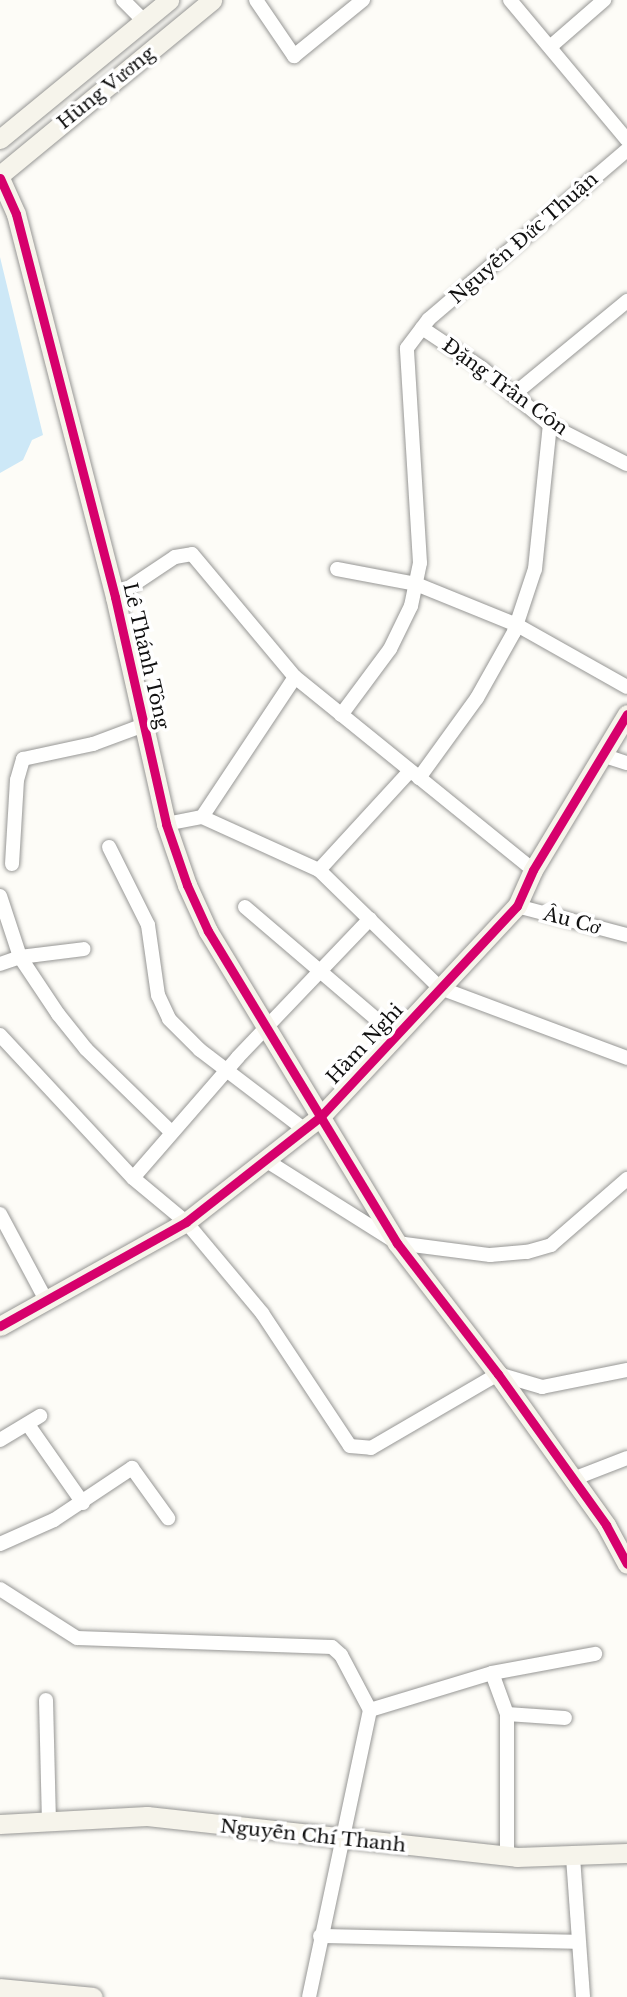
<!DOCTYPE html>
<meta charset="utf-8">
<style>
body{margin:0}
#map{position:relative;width:627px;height:1997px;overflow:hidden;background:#fdfcf7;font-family:"Libre Baskerville",serif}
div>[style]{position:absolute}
.water>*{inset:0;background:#cde8f7}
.roads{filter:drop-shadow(0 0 2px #979795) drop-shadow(0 0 2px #979795)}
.street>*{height:14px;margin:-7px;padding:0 7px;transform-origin:7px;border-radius:7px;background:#fffffe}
.secondary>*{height:19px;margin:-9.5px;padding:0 9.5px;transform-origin:9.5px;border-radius:9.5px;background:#f6f4eb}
.cycleway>*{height:9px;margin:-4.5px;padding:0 4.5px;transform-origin:4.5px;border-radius:4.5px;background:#d6006c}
span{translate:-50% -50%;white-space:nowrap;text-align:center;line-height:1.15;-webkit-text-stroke:7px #fff;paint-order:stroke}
.street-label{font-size:19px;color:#111}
</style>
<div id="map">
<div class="water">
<i style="clip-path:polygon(0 257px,43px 435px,32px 440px,23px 460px,0 473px)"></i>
</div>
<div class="roads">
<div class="street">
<i style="left:123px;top:0;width:30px;rotate:45deg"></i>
<i style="left:256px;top:0;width:68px;rotate:55.8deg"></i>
<i style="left:294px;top:56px;width:89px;rotate:-39.1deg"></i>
<i style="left:510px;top:0;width:182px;rotate:50.1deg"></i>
<i style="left:550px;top:47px;width:72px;rotate:-41deg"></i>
<i style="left:422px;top:328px;width:72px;rotate:33.7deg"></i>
<i style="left:482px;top:368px;width:89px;rotate:40deg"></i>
<i style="left:550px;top:425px;width:86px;rotate:26.9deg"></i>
<i style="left:513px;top:395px;width:148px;rotate:-39.5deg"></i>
<i style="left:337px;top:569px;width:80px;rotate:10.8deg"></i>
<i style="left:416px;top:584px;width:109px;rotate:22.1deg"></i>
<i style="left:517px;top:625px;width:126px;rotate:29.4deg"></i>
<i style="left:115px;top:597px;width:72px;rotate:-33.7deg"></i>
<i style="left:175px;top:557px;width:17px;rotate:-10deg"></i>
<i style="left:192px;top:554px;width:160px;rotate:50.1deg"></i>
<i style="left:295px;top:677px;width:306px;rotate:39deg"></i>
<i style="left:341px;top:715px;width:82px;rotate:-53.4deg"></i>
<i style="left:390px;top:649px;width:48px;rotate:-64deg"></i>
<i style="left:411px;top:606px;width:44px;rotate:-78.2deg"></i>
<i style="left:420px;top:563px;width:215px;rotate:-93.5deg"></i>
<i style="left:407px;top:348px;width:36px;rotate:-53deg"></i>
<i style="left:429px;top:319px;width:260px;rotate:-40.5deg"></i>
<i style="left:602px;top:755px;width:26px;rotate:18deg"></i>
<i style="left:419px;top:778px;width:99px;rotate:-54.1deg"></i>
<i style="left:477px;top:698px;width:76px;rotate:-60.7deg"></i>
<i style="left:514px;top:632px;width:66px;rotate:-71.6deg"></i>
<i style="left:535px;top:569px;width:145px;rotate:-84.1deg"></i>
<i style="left:202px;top:817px;width:168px;rotate:-56.4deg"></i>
<i style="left:166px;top:824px;width:37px;rotate:-11deg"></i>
<i style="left:202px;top:817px;width:128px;rotate:24.4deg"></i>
<i style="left:319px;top:870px;width:169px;rotate:44.3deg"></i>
<i style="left:440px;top:988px;width:200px;rotate:20.5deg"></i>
<i style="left:109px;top:847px;width:87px;rotate:63.4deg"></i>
<i style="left:148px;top:925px;width:71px;rotate:81.9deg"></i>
<i style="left:158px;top:995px;width:26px;rotate:65deg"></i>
<i style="left:169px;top:1019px;width:44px;rotate:45deg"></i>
<i style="left:200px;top:1050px;width:132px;rotate:37.3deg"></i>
<i style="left:12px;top:864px;width:84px;rotate:-86.6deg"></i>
<i style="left:17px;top:780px;width:22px;rotate:-74deg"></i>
<i style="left:23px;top:759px;width:72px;rotate:-12.1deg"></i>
<i style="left:93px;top:744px;width:54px;rotate:-20.4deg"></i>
<i style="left:319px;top:870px;width:134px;rotate:-47.4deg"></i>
<i style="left:0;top:896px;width:64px;rotate:71.8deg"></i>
<i style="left:20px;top:957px;width:69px;rotate:56.3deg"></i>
<i style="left:58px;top:1014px;width:45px;rotate:51.3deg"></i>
<i style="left:86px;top:1049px;width:119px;rotate:44.3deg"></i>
<i style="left:517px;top:906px;width:114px;rotate:14.8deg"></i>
<i style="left:245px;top:907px;width:199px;rotate:40.5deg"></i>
<i style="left:0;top:964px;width:21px;rotate:-19deg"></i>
<i style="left:20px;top:957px;width:64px;rotate:-7.1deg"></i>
<i style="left:0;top:1035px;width:195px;rotate:47.1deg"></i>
<i style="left:133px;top:1178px;width:69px;rotate:39.7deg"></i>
<i style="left:186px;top:1222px;width:119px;rotate:50.1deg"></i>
<i style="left:262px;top:1313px;width:159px;rotate:56.5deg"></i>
<i style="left:350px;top:1446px;width:21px;rotate:5deg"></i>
<i style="left:371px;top:1448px;width:147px;rotate:-30.2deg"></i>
<i style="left:498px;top:1374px;width:46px;rotate:16.5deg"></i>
<i style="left:542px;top:1387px;width:87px;rotate:-11.3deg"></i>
<i style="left:267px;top:1161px;width:154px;rotate:32.2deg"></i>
<i style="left:397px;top:1243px;width:94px;rotate:7.4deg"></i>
<i style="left:490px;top:1255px;width:37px;rotate:-5deg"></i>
<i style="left:527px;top:1252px;width:25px;rotate:-16deg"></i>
<i style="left:551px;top:1245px;width:101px;rotate:-41deg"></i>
<i style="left:133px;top:1178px;width:160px;rotate:-49deg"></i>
<i style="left:238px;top:1057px;width:191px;rotate:-46.3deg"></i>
<i style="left:0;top:1214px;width:98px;rotate:61.9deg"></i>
<i style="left:29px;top:1426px;width:94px;rotate:55deg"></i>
<i style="left:0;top:1440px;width:47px;rotate:-31deg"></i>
<i style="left:573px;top:1479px;width:58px;rotate:-21.3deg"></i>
<i style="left:0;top:1544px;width:59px;rotate:-24deg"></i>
<i style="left:54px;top:1520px;width:94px;rotate:-33.7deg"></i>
<i style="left:132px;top:1468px;width:62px;rotate:54.2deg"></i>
<i style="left:0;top:1589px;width:91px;rotate:32.5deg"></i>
<i style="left:77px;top:1638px;width:255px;rotate:2deg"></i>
<i style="left:332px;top:1647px;width:12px;rotate:42deg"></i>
<i style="left:341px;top:1655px;width:62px;rotate:62.2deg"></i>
<i style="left:370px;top:1710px;width:293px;rotate:102deg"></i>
<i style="left:492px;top:1673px;width:44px;rotate:69.9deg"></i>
<i style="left:507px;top:1714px;width:141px;rotate:90deg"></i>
<i style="left:46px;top:1700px;width:120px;rotate:88.6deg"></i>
<i style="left:370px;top:1710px;width:127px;rotate:-16.9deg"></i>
<i style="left:492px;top:1673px;width:105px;rotate:-10.5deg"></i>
<i style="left:507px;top:1714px;width:58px;rotate:3.9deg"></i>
<i style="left:573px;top:1857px;width:140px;rotate:85.9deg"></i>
<i style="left:320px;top:1936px;width:258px;rotate:1.3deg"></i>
</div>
<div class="secondary">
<i style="left:0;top:139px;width:219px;rotate:-39.4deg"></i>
<i style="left:0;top:175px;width:275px;rotate:-39.5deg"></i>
<i style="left:0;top:178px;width:39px;rotate:66deg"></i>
<i style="left:16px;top:214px;width:396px;rotate:75.5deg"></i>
<i style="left:115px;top:597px;width:233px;rotate:77.3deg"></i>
<i style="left:166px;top:824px;width:65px;rotate:71deg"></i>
<i style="left:187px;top:885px;width:51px;rotate:65.5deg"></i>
<i style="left:208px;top:931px;width:365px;rotate:58.8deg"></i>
<i style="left:397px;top:1243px;width:165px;rotate:52.4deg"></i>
<i style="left:498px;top:1374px;width:186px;rotate:54.4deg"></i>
<i style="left:606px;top:1525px;width:44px;rotate:61.7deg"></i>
<i style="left:0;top:1326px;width:213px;rotate:-29.2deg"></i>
<i style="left:186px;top:1222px;width:172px;rotate:-38.1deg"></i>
<i style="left:321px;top:1116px;width:287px;rotate:-47deg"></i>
<i style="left:517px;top:906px;width:39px;rotate:-66deg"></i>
<i style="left:533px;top:870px;width:182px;rotate:-58.9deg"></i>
<i style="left:0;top:1824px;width:147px;rotate:-3.1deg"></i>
<i style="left:147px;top:1816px;width:372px;rotate:6.3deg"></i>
<i style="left:517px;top:1857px;width:110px;rotate:-2.1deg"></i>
<i style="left:0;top:1988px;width:93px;rotate:5.5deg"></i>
</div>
</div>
<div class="cycleway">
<i style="left:0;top:178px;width:39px;rotate:66deg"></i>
<i style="left:16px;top:214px;width:396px;rotate:75.5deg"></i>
<i style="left:115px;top:597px;width:233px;rotate:77.3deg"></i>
<i style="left:166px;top:824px;width:65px;rotate:71deg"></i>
<i style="left:187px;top:885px;width:51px;rotate:65.5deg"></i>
<i style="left:208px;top:931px;width:365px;rotate:58.8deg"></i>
<i style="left:397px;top:1243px;width:165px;rotate:52.4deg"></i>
<i style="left:498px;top:1374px;width:186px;rotate:54.4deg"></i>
<i style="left:606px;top:1525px;width:44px;rotate:61.7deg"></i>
<i style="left:0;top:1326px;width:213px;rotate:-29.2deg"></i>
<i style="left:186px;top:1222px;width:172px;rotate:-38.1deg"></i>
<i style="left:321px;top:1116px;width:287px;rotate:-47deg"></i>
<i style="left:517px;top:906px;width:39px;rotate:-66deg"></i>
<i style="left:533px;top:870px;width:182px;rotate:-58.9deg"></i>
</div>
<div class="street-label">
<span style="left:106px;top:88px;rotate:-39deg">Hùng Vương</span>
<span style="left:524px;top:238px;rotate:-41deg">Nguyễn Đức Thuận</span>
<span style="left:505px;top:387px;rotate:36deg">Đặng Trần Côn</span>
<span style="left:146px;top:656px;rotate:77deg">Lê Thánh Tông</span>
<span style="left:572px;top:921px;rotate:15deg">Âu Cơ</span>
<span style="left:365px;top:1044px;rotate:-47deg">Hàm Nghi</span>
<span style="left:313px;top:1836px;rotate:6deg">Nguyễn Chí Thanh</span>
</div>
</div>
